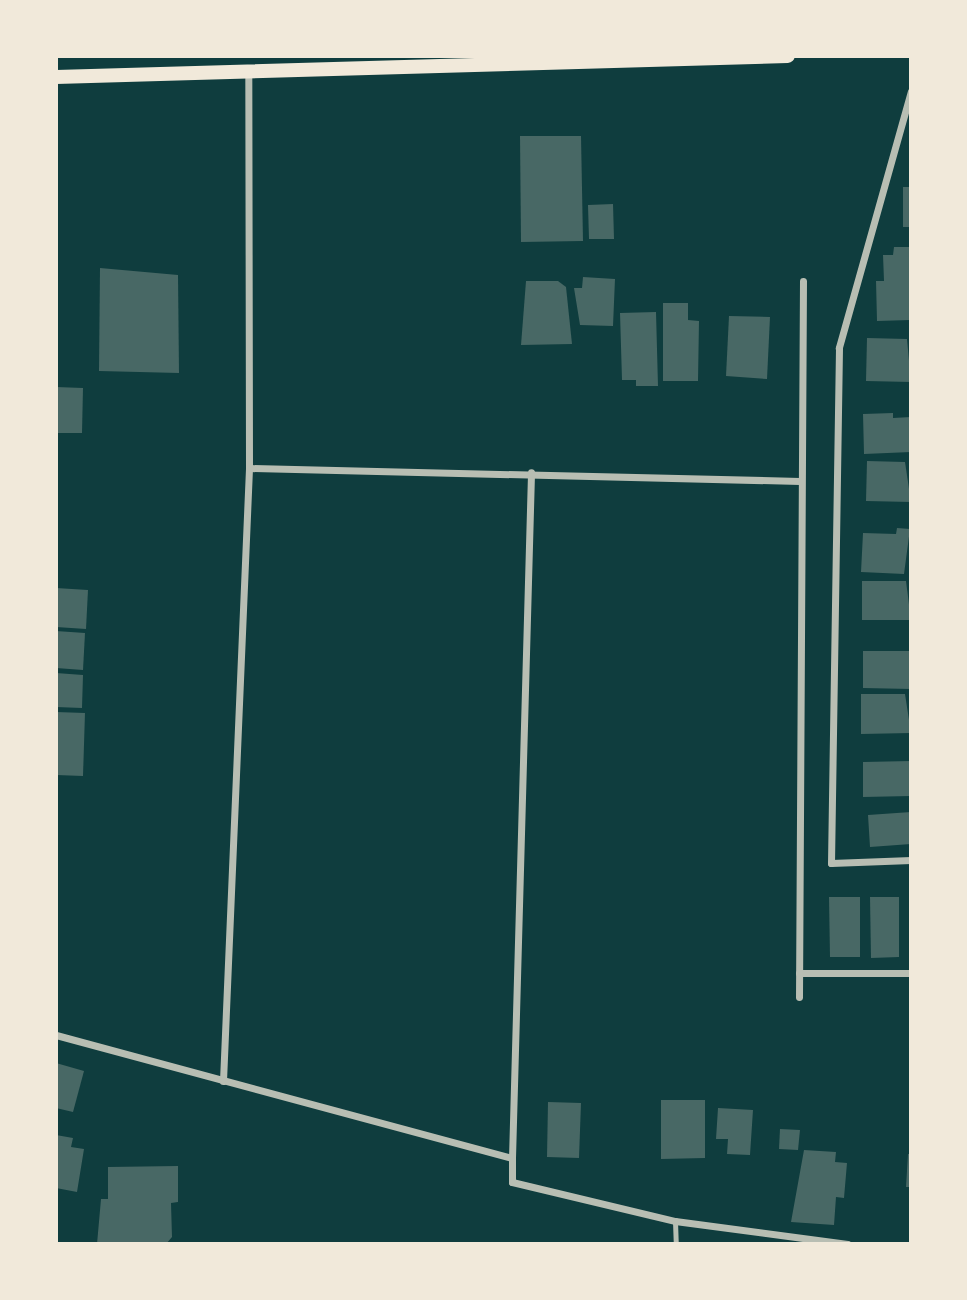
<!DOCTYPE html>
<style>
body{margin:0}
#map{position:relative;width:967px;height:1300px;overflow:hidden;background:#0f3d3e;font-family:"Fira Sans",sans-serif}
div>[style]{position:absolute}
.building>*{inset:0;background:#486865}
.service>*{height:5px;margin:-2.5px;padding:0 2.5px;transform-origin:2.5px;border-radius:2.5px;background:#b8beb3}
.minor>*{height:7px;margin:-3.5px;padding:0 3.5px;transform-origin:3.5px;border-radius:3.5px;background:#b8beb3}
.secondary>*{height:14px;margin:-7px;padding:0 7px;transform-origin:7px;border-radius:7px;background:#f1e9da}
span{translate:-50% -50%;white-space:nowrap;text-align:center;line-height:1.15;-webkit-text-stroke:5px #f1e9da;paint-order:stroke}
.frame{position:absolute;inset:0;border:58px solid #f1e9da;pointer-events:none}
</style>
<div id="map">
<div class="building">
<i style="clip-path:polygon(520px 136px,581px 136px,583px 241px,521px 242px)"></i>
<i style="clip-path:polygon(903px 187px,911px 187px,911px 227px,903px 227px)"></i>
<i style="clip-path:polygon(613px 204px,614px 239px,589px 239px,588px 205px)"></i>
<i style="clip-path:polygon(894px 247px,909px 247px,910px 320px,877px 321px,876px 281px,884px 281px,883px 255px,893px 255px)"></i>
<i style="clip-path:polygon(100px 268px,178px 275px,179px 373px,99px 371px)"></i>
<i style="clip-path:polygon(583px 277px,615px 279px,613px 326px,580px 325px,574px 288px,582px 288px)"></i>
<i style="clip-path:polygon(526px 281px,558px 281px,566px 287px,572px 344px,521px 345px)"></i>
<i style="clip-path:polygon(663px 303px,688px 303px,688px 320px,699px 321px,698px 381px,663px 381px)"></i>
<i style="clip-path:polygon(656px 312px,658px 386px,636px 386px,636px 380px,622px 380px,620px 313px)"></i>
<i style="clip-path:polygon(729px 316px,770px 317px,767px 379px,726px 376px)"></i>
<i style="clip-path:polygon(867px 338px,907px 339px,911px 382px,866px 381px)"></i>
<i style="clip-path:polygon(56px 387px,83px 388px,82px 433px,56px 433px)"></i>
<i style="clip-path:polygon(893px 413px,893px 418px,911px 417px,911px 452px,864px 454px,863px 414px)"></i>
<i style="clip-path:polygon(867px 461px,905px 462px,911px 502px,866px 501px)"></i>
<i style="clip-path:polygon(897px 528px,910px 529px,904px 574px,861px 572px,863px 533px,896px 534px)"></i>
<i style="clip-path:polygon(862px 581px,906px 581px,911px 620px,862px 620px)"></i>
<i style="clip-path:polygon(56px 588px,88px 590px,86px 629px,56px 627px)"></i>
<i style="clip-path:polygon(56px 631px,85px 633px,83px 670px,56px 668px)"></i>
<i style="clip-path:polygon(863px 651px,911px 651px,911px 689px,863px 688px)"></i>
<i style="clip-path:polygon(56px 673px,83px 675px,82px 708px,56px 707px)"></i>
<i style="clip-path:polygon(861px 694px,905px 694px,911px 733px,861px 734px)"></i>
<i style="clip-path:polygon(56px 712px,85px 713px,83px 776px,56px 775px)"></i>
<i style="clip-path:polygon(911px 761px,911px 796px,863px 797px,863px 762px)"></i>
<i style="clip-path:polygon(911px 812px,911px 844px,870px 847px,868px 815px)"></i>
<i style="clip-path:polygon(829px 897px,860px 897px,860px 957px,830px 957px)"></i>
<i style="clip-path:polygon(870px 897px,899px 897px,899px 957px,871px 958px)"></i>
<i style="clip-path:polygon(56px 1063px,84px 1071px,73px 1112px,56px 1108px)"></i>
<i style="clip-path:polygon(661px 1100px,705px 1100px,705px 1158px,661px 1159px)"></i>
<i style="clip-path:polygon(548px 1102px,581px 1103px,579px 1158px,547px 1157px)"></i>
<i style="clip-path:polygon(718px 1108px,753px 1110px,750px 1155px,727px 1154px,728px 1139px,716px 1139px)"></i>
<i style="clip-path:polygon(780px 1129px,800px 1130px,798px 1150px,779px 1149px)"></i>
<i style="clip-path:polygon(56px 1135px,73px 1138px,71px 1147px,84px 1149px,77px 1192px,56px 1188px)"></i>
<i style="clip-path:polygon(804px 1150px,836px 1152px,835px 1162px,847px 1163px,844px 1198px,836px 1197px,834px 1225px,791px 1222px)"></i>
<i style="clip-path:polygon(908px 1154px,911px 1154px,911px 1187px,906px 1187px)"></i>
<i style="clip-path:polygon(178px 1166px,178px 1202px,171px 1203px,172px 1237px,166px 1244px,97px 1244px,101px 1199px,108px 1199px,108px 1167px)"></i>
</div>
<div class="service">
<i style="left:675px;top:1221px;width:23px;rotate:88deg"></i>
</div>
<div class="minor">
<i style="left:911px;top:91px;width:267px;rotate:105.7deg"></i>
<i style="left:839px;top:348px;width:515px;rotate:90.89deg"></i>
<i style="left:831px;top:863px;width:80px;rotate:-2.1deg"></i>
<i style="left:249px;top:468px;width:551px;rotate:1.35deg"></i>
<i style="left:799px;top:973px;width:112px"></i>
<i style="left:799px;top:997px;width:716px;rotate:-89.68deg"></i>
<i style="left:56px;top:1035px;width:472px;rotate:15.1deg"></i>
<i style="left:512px;top:1158px;width:24px;rotate:90deg"></i>
<i style="left:512px;top:1182px;width:168px;rotate:13.5deg"></i>
<i style="left:675px;top:1221px;width:174px;rotate:7.6deg"></i>
<i style="left:223px;top:1081px;width:614px;rotate:-87.57deg"></i>
<i style="left:249px;top:468px;width:397px;rotate:-90.1deg"></i>
<i style="left:512px;top:1158px;width:686px;rotate:-88.41deg"></i>
</div>
<div class="secondary">
<i style="left:56px;top:77px;width:732px;rotate:-1.64deg"></i>
</div>
<div class="frame"></div>
</div>
